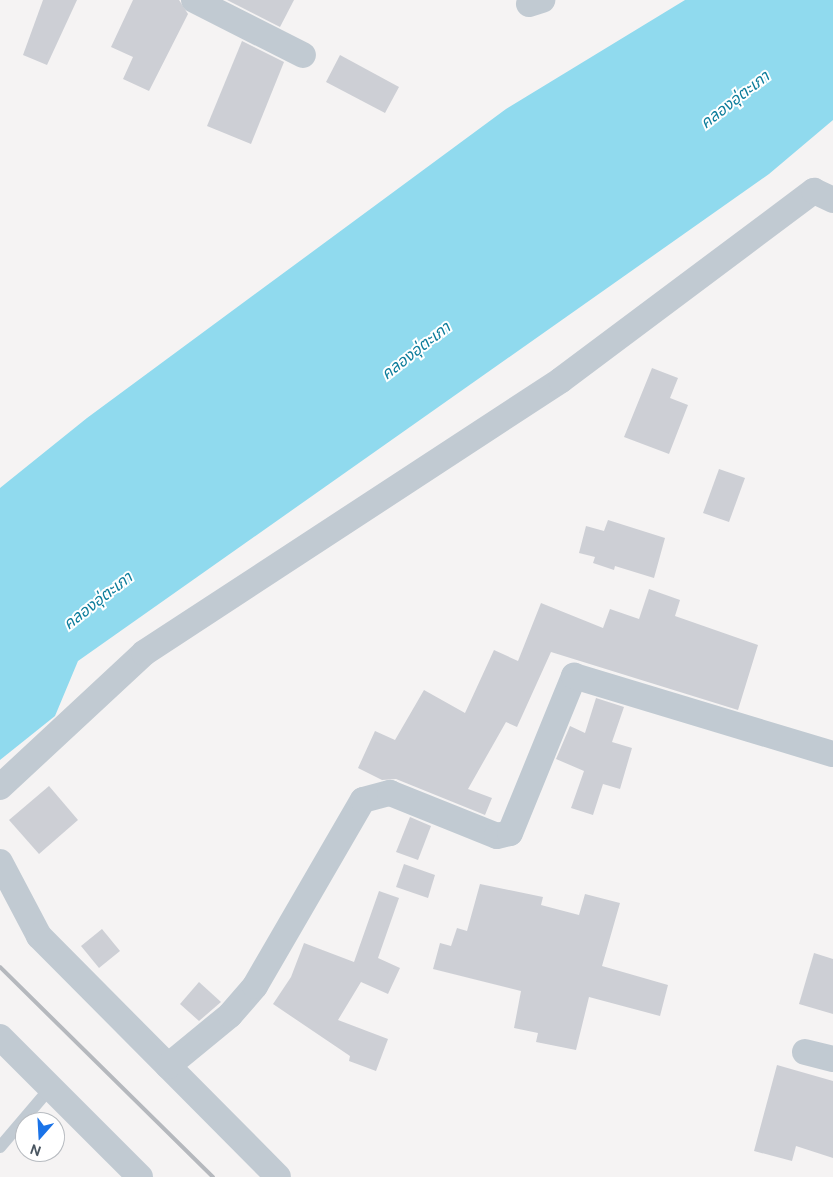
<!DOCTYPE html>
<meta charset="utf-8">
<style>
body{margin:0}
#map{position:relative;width:833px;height:1177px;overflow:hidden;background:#f5f3f3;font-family:"DM Sans","Noto Sans Thai",sans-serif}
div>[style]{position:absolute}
.water>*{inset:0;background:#90daee}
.building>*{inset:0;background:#cdcfd5}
.service>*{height:12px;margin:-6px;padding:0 6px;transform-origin:6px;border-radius:6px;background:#c1cad2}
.minor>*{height:26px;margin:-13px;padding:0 13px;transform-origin:13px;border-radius:13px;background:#c1cad2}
.rail>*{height:4px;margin:-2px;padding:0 2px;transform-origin:2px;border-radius:2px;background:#b5b8bd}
span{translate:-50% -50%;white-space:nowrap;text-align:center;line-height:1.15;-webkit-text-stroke:4px #fff;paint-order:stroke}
.water-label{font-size:16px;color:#0c7c9b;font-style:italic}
.north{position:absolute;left:15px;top:1112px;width:50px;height:50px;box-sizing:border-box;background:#fff;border:1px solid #b7bbc0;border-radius:50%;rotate:199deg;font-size:14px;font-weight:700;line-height:20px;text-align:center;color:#4a5661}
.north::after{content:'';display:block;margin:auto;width:18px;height:22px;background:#1a73e8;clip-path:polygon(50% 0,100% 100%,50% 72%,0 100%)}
</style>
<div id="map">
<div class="water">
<i style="clip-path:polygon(685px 0,833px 0,833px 120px,769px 174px,78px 661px,55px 716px,0 760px,0 488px,87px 418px,506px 109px)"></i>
</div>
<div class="building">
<i style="clip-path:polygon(43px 0,77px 0,47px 65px,23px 55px)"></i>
<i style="clip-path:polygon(133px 0,179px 0,188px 14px,149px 91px,123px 79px,133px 57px,111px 47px)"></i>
<i style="clip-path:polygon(227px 0,294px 0,280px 27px)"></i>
<i style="clip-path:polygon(242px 41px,284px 62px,251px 144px,207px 126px)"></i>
<i style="clip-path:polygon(340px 55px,399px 87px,385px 113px,326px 82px)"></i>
<i style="clip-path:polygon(652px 368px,678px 378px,670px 398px,688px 405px,669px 454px,624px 437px)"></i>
<i style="clip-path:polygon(719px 469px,745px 478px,729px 522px,703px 513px)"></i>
<i style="clip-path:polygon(608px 520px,665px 538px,654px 578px,615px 566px,614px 570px,593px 563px,595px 557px,579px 553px,586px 526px,604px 531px)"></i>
<i style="clip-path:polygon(649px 589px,680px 600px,675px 616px,758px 645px,738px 710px,551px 652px,517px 727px,506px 722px,468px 789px,492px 798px,485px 815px,396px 779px,382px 780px,358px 768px,375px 731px,395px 740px,424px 690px,465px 713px,494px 650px,518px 661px,541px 603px,603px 628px,610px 609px,639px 619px)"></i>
<i style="clip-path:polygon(596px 698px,624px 707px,612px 742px,632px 748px,620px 789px,603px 784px,593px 815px,571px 808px,584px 771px,556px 759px,570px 726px,585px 733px)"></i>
<i style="clip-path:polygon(49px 786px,78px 820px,39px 854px,9px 820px)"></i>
<i style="clip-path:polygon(410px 817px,431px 826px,418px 860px,396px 852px)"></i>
<i style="clip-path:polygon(404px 864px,435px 875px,428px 898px,396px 887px)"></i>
<i style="clip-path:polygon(480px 884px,543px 897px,541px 905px,579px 915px,585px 894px,620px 903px,602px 966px,668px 985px,660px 1016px,589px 997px,576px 1050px,536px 1042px,538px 1033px,514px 1028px,521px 991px,433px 969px,440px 943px,451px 946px,457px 928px,467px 931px)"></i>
<i style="clip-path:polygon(379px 891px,399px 898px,378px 958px,400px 968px,388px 994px,361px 982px,338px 1020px,388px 1039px,376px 1071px,349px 1061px,350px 1056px,273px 1004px,291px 977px,304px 943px,354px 962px)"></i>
<i style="clip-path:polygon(102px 929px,120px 951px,99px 968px,81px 946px)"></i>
<i style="clip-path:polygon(814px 953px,833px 959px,833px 1014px,799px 1004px)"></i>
<i style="clip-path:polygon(199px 982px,221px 1002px,199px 1021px,180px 1004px)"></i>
<i style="clip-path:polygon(777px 1065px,833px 1081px,833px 1158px,796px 1146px,792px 1161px,754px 1151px)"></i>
</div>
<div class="service">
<i style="left:0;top:1147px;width:79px;rotate:-49.6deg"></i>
</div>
<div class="minor">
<i style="left:194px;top:0;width:122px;rotate:26.8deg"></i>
<i style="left:529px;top:4px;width:14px;rotate:-17deg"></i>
<i style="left:0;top:787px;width:197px;rotate:-42.9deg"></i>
<i style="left:144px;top:653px;width:498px;rotate:-33.2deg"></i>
<i style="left:561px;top:380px;width:316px;rotate:-36.8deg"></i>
<i style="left:814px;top:191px;width:21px;rotate:25deg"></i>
<i style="left:0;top:862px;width:84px;rotate:62.2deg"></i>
<i style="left:39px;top:936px;width:339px;rotate:45.2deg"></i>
<i style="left:0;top:1037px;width:198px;rotate:45deg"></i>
<i style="left:805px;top:1052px;width:29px;rotate:14deg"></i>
<i style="left:168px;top:1066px;width:80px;rotate:-39.4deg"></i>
<i style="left:230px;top:1015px;width:38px;rotate:-49deg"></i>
<i style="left:255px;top:986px;width:215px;rotate:-59.9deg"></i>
<i style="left:363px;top:800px;width:28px;rotate:-15deg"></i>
<i style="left:390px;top:793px;width:115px;rotate:21.9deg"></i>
<i style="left:497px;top:836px;width:13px;rotate:-13deg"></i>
<i style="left:510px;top:833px;width:170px;rotate:-67.8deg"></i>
<i style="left:574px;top:676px;width:270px;rotate:16.8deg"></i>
</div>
<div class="rail">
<i style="left:0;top:967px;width:299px;rotate:44.6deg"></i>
</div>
<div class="water-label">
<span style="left:735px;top:100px;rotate:-38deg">คลองอุ่ตะเภา</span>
<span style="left:416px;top:351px;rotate:-38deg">คลองอุ่ตะเภา</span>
<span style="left:98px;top:601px;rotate:-38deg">คลองอุ่ตะเภา</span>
</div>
<div class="north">N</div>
</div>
